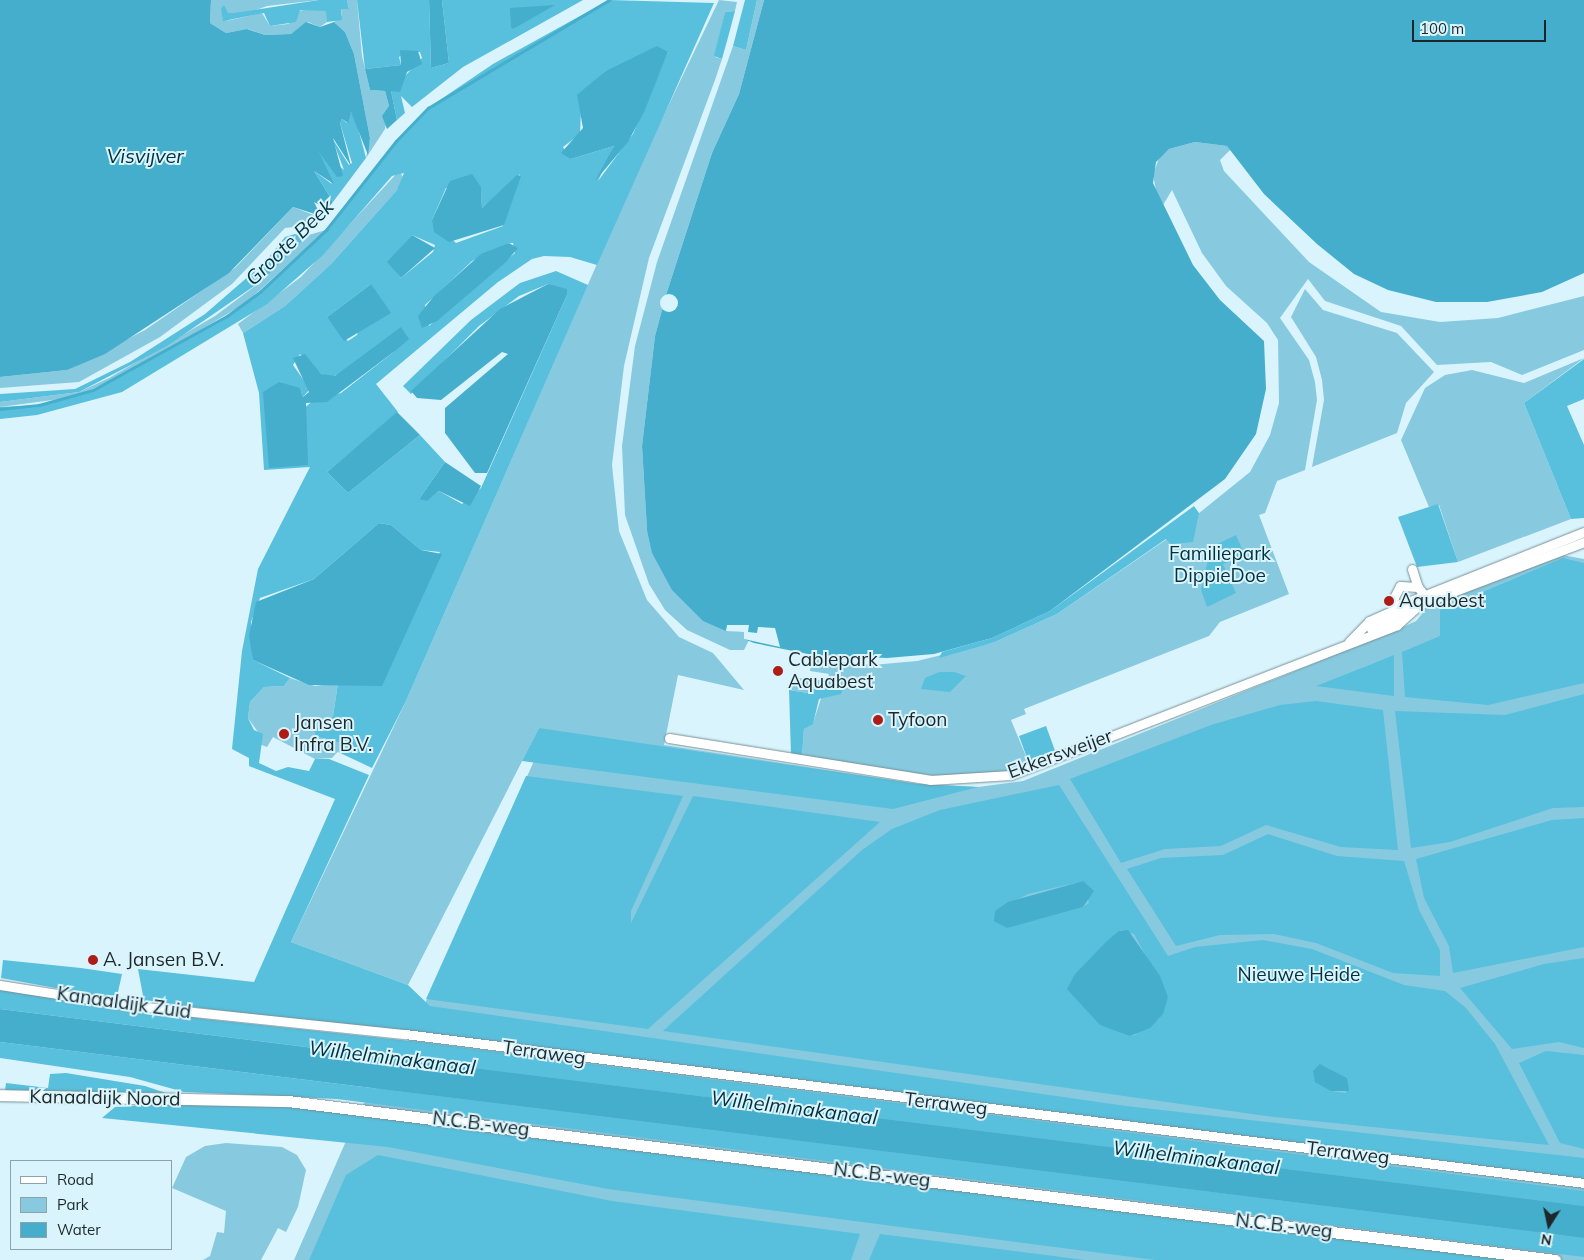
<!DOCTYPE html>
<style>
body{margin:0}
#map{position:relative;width:1584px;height:1260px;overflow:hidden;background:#d9f4fd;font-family:Mulish,sans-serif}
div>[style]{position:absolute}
.green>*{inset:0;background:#87cadf}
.forest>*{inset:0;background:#58bfdc}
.water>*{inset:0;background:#45aecc}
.pier>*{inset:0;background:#d9f4fd}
.round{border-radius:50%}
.stream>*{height:2.5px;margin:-1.25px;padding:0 1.25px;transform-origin:1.25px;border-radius:1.25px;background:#45aecc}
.roads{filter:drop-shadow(0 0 1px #779098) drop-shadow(0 0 1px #779098)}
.minor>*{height:9px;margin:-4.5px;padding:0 4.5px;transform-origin:4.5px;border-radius:4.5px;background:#fff}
.tertiary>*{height:11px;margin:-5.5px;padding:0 5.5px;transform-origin:5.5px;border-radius:5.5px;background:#fff}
.dots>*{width:14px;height:14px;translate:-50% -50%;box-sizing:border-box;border:2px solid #d9f4fd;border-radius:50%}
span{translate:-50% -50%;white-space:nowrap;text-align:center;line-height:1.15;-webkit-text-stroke:4px #d9f4fd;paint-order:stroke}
.park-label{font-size:19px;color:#00323e}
.poi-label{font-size:19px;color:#1d272a}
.left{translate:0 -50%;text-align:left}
.street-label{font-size:19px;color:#1d272a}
.water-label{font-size:20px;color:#00313d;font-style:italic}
.legend{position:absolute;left:10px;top:1160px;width:162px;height:90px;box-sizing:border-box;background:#d9f4fd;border:1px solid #8ea2a9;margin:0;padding:6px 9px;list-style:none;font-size:15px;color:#1d272a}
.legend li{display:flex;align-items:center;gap:10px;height:25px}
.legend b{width:25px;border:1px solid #8ea2a9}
.north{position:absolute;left:1524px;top:1200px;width:50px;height:50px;-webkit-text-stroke:4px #d9f4fd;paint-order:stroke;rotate:190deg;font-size:14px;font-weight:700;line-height:20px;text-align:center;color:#1d272a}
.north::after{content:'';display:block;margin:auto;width:18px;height:22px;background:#1d272a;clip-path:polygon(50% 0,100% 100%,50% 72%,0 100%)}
.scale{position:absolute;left:1412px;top:20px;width:134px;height:22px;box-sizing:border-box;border:2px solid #1d272a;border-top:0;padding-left:6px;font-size:15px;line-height:18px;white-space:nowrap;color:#1d272a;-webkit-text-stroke:4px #d9f4fd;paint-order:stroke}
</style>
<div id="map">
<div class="green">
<i style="clip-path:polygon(211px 0,319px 0,267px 6px,226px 21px,262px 13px,270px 26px,288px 24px,297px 18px,297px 11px,317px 8px,327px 11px,327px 22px,320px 27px,308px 22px,291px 34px,265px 35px,248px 29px,226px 33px,210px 23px)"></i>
<i style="clip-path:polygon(347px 0,357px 0,362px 56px,370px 90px,385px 91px,389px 106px,385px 129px,366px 158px,370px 138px,354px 54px,345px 32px,334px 22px,342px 15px,341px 9px,349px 9px)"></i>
<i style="clip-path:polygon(719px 0,737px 2px,735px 11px,725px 12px,715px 57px,722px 59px,715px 80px,649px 258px,624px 366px,612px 465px,619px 531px,647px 600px,679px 637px,713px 653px,744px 690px,678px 675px,664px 745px,918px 784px,978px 787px,1023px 781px,1399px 629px,1416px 621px,1431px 603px,1562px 555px,1584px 559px,1584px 1260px,294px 1260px,360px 1109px,405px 1048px,547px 732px,539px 728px,408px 985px,291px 942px,406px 701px,645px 154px)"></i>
<i style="clip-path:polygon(757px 0,764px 0,739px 94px,712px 153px,666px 295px,655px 336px,642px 446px,647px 530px,726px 631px,744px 632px,749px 640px,744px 650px,730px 650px,687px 630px,665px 610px,649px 584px,625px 515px,622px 446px,635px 346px,657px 262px,733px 46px,746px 50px)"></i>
<i style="clip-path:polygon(1195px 142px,1227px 146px,1231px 149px,1220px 160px,1224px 171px,1309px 262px,1381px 312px,1440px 322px,1498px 318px,1584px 296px,1584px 350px,1522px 375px,1491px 362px,1437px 365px,1401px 326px,1325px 301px,1308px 279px,1280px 318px,1309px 360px,1315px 382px,1317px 400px,1305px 470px,1277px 481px,1265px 513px,1259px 515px,1289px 594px,1220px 622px,1209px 636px,1024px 709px,1026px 714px,1011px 720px,1030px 766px,1019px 771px,936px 776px,802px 757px,804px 729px,813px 723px,829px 674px,810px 671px,812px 659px,872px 665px,917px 661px,995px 642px,1057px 614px,1167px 539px,1250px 472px,1270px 435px,1279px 403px,1278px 340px,1267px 323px,1226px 286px,1202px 253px,1172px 190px,1163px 205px,1156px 190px,1153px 175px,1159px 158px,1169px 149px)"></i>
<i style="clip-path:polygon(399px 171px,405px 180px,397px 190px,331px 264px,285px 306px,243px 333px,238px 324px,301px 277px)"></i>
<i style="clip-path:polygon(293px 207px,319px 217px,311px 225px,285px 228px,232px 284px,160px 337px,79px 382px,0 388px,0 377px,67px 370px,145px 330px,235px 268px)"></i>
<i style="clip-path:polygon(326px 230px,247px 302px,134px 370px,75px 397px,0 407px,0 402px,79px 392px,109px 378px,215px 316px,263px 280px,305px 236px)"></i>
<i style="clip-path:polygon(1305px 289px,1323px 310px,1397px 333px,1434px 372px,1406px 403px,1397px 433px,1312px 467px,1324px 400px,1322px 380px,1316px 357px,1291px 317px)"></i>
<i style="clip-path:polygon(1584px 358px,1524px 403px,1571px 519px,1458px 562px,1439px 505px,1429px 507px,1401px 440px,1425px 388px,1445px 375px,1472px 370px,1524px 383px)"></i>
<i style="clip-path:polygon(290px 678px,315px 686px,338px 683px,333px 716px,314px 730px,344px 745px,332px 758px,315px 759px,273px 737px,267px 747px,259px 744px,258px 732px,248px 718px,250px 702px,264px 687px,284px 686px)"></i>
<i style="clip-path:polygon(796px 678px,812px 679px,808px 693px,789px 690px)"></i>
<i style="clip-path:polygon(226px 1143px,282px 1147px,297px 1155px,306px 1170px,298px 1207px,286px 1232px,278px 1228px,261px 1260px,203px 1260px,210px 1256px,217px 1232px,224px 1233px,226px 1211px,172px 1188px,186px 1157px,205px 1146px)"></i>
</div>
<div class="forest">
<i style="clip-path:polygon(319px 0,347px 0,349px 9px,341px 9px,342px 20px,327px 22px,326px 11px,300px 10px,296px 22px,270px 26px,264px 13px,223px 21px,221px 9px,224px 5px,228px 13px,234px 13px)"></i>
<i style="clip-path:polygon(357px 0,429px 0,431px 68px,449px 63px,442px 0,583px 0,463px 67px,412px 107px,401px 96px,405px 113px,397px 120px,391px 91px,422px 58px,420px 52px,408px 51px,399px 57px,401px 65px,365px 69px)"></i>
<i style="clip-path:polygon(evenodd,609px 0,714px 3px,597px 265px,570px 257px,544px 256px,532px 259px,498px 282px,376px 384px,398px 412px,327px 472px,348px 493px,420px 435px,445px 462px,419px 499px,429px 499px,439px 491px,462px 504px,481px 488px,567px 295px,548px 284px,519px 296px,479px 326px,411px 394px,403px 386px,471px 320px,520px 283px,556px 271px,588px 285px,406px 701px,372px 768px,338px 752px,344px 744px,316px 736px,314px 730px,333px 716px,338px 683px,358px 685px,440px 552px,421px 550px,391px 525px,379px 523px,314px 579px,260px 598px,251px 622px,253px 660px,290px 678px,284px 686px,264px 687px,250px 702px,248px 718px,254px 730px,263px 734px,259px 763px,276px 771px,288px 767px,309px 771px,315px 759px,329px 759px,369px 775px,291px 942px,408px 985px,430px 1006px,1126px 1106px,1584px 1158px,1584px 1180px,144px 1001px,138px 969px,254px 982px,335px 799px,249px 766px,249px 758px,232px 749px,242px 651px,258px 569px,310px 467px,264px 470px,259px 393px,243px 333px,285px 306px,331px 264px,397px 190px,404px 173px,392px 176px,323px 255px,267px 304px,122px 392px,37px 415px,0 419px,0 407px,39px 405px,93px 390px,227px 316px,260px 292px,330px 226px,396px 141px,428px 108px,493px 64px,609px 0,668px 52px,633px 134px,598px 181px,614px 146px,571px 159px,563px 147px,580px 134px,581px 110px,594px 81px,604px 72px,668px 52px,609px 0,520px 174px,503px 226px,456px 243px,432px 220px,446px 188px,481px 190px,482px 208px,520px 174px,609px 0,412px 235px,435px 245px,433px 252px,401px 278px,388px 262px,412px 235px,609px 0,509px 243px,513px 243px,515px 253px,429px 326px,425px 305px,472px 261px,509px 243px,609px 0,371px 284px,357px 335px,348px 341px,327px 317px,371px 284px,609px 0,395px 351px,341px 393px,314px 400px,303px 409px,300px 388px,303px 397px,310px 389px,293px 365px,300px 354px,321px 374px,332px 377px,395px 351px)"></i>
<i style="clip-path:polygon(745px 0,757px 0,746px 50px,733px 46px)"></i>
<i style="clip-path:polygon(735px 11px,730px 30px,722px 59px,714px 56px,725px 12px)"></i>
<i style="clip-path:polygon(350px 113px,354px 113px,366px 158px,333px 202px,314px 171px,332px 184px,318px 154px,321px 151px,344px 170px,332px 138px,349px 165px,352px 163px,340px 123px,342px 119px,347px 123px)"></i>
<i style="clip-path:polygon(295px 234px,306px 237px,263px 280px,167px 346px,79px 392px,0 402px,0 394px,75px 389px,130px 362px,205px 314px,266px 261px,285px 237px)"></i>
<i style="clip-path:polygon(1584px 359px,1584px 399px,1567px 406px,1584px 445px,1584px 518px,1571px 519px,1524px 403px)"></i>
<i style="clip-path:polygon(1438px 504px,1458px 562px,1417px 567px,1398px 517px)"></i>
<i style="clip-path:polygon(1194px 506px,1199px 513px,1193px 542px,1171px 544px,1166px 539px,1057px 614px,995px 642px,939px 658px,942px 652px,992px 638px,1050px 611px)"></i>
<i style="clip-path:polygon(1236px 535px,1245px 556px,1223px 564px,1236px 593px,1207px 607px,1201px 590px,1211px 547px)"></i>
<i style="clip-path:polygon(1563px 558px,1584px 563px,1584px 683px,1488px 705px,1405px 697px,1402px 652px,1440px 636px,1440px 610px)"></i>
<i style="clip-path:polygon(1394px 655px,1394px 696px,1316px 686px,1372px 664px)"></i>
<i style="clip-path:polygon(939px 672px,954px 672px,966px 676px,950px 692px,921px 689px,925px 678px)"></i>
<i style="clip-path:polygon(812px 679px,845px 684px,841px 694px,819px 699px,813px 724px,804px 729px,802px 757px,791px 755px,789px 690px,808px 693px)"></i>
<i style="clip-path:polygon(1584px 694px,1584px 807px,1553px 808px,1450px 842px,1411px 848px,1395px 711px,1505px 715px)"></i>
<i style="clip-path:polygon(1316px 701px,1383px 710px,1398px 850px,1341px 847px,1266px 825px,1221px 846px,1165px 849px,1121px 863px,1070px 779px,1211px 725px,1280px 705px)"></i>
<i style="clip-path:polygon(1046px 726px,1057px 756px,1030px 766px,1019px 736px)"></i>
<i style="clip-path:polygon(539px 728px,918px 784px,978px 787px,893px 809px,522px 761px)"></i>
<i style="clip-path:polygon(526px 776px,683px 796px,631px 911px,631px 923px,693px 796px,880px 822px,648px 1029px,426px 999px)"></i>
<i style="clip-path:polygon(evenodd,1059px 785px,1168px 956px,1195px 947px,1263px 940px,1312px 949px,1404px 985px,1445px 991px,1466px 1008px,1495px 1044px,1549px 1145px,1266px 1116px,663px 1031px,862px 850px,892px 829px,940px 810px,1059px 785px,1083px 881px,1089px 903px,1083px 907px,1035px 920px,995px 911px,1028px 894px,1083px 881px,1059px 785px,1121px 930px,1134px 934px,1168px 997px,1159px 1019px,1135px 1035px,1130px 1036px,1075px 974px,1121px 930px,1059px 785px,1322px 1065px,1347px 1078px,1346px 1093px,1331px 1091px,1322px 1065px)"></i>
<i style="clip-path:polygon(1584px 818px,1584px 947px,1453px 973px,1449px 946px,1424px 898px,1416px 859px,1552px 820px)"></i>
<i style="clip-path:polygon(1268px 834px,1337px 856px,1404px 861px,1419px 910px,1440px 950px,1440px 976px,1393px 973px,1316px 943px,1274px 934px,1220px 935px,1176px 946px,1127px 869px,1161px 858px,1223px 855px)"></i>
<i style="clip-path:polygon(1584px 958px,1584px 1048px,1559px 1042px,1512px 1049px,1460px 988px,1544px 964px)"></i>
<i style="clip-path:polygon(3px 960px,81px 968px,122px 974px,118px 992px,110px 998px,1px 978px)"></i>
<i style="clip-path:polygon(0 986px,204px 1019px,411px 1041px,1584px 1191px,1584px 1206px,0 1009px)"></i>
<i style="clip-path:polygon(0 1042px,1584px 1238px,1584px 1257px,337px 1099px,184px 1092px,130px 1077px,0 1058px)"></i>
<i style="clip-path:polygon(1546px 1051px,1584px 1055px,1584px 1149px,1560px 1143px,1519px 1063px)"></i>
<i style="clip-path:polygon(66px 1073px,145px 1086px,166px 1093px,5px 1091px,6px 1083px,48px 1088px,50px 1074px)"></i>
<i style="clip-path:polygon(199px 1102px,255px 1103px,641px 1148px,1524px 1260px,1155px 1260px,608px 1189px,388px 1147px,102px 1118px,115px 1107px)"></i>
<i style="clip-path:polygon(378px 1155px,612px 1201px,860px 1234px,851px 1260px,309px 1260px,346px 1175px)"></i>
<i style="clip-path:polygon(880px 1234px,1085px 1260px,869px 1260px)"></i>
</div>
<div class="water">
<i style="clip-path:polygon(0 0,211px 0,210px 23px,226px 33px,247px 29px,265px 35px,291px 34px,306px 22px,320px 27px,334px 22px,345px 32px,354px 54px,370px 138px,368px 155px,351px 112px,348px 123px,342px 119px,340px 123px,351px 166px,333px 138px,343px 176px,337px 177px,319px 152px,334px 184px,314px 171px,333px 202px,327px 209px,314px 202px,321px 216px,293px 207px,229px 273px,105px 354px,67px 370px,0 377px)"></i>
<i style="clip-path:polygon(429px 0,442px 0,449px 63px,431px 68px)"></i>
<i style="clip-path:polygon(764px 0,1584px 0,1584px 273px,1542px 292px,1487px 302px,1436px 302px,1388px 290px,1354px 274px,1317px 244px,1264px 194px,1227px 146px,1195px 142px,1169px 149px,1156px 162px,1153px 183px,1193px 265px,1220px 300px,1264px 341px,1266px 389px,1256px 434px,1225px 479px,1050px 611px,992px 638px,934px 654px,887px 658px,813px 655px,754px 643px,744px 639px,744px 632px,726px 631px,703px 621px,672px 590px,652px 553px,647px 530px,642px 446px,655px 336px,666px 295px,712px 153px,739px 94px)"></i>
<i style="clip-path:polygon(555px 5px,513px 29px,511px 27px,510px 8px)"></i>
<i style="clip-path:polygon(657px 46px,668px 52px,644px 112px,628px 142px,595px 181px,614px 146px,571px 159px,561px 153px,583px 128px,577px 95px,604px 72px)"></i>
<i style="clip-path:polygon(400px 50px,418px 51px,422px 64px,407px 72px,400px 92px,391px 91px,397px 120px,387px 129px,382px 116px,389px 106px,385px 91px,370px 90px,365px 69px,401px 65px)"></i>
<i style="clip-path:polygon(472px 174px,481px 187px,482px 208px,517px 175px,521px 176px,504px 225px,449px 242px,434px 232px,432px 220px,450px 181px)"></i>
<i style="clip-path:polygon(412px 235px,435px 248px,401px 278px,387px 262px)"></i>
<i style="clip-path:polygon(509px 243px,518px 248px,506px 262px,437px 321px,422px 328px,418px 316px,434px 296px,481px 254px)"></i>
<i style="clip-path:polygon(371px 284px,391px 313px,344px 341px,327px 317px)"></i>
<i style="clip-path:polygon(548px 284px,567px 289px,567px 295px,487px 473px,475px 473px,445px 433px,445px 408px,508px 354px,502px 352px,441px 400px,417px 398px,411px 391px,500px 309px)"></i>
<i style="clip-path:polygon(401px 327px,409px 339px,395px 351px,327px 402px,306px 403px,308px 465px,269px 468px,263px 392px,279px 382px,300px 388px,303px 397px,309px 392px,293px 358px,305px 354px,321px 374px,335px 376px)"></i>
<i style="clip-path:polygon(397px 412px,420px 435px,348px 493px,327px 472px)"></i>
<i style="clip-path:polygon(445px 462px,481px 486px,470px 506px,439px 491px,427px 501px,419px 499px)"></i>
<i style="clip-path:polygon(379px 523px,391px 525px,421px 550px,442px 554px,382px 686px,309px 685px,253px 660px,249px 636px,256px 602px,314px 579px)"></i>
<i style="clip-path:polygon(1083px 881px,1094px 891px,1083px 907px,1007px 928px,994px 921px,995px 911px,1008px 902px)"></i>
<i style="clip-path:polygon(1128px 930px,1160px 976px,1168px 997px,1163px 1014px,1150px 1028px,1130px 1036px,1100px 1025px,1067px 989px,1075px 974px,1106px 942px,1119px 931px)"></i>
<i style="clip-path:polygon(0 1009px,1584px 1206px,1584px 1238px,0 1042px)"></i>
<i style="clip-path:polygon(1320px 1064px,1347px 1078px,1349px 1091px,1331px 1091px,1315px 1082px,1313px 1071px)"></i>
</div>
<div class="pier">
<i class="round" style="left:660px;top:294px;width:18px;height:18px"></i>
<i style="clip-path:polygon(727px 625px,749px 625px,748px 632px,757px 633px,758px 627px,775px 628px,780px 647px,744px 639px,744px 632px,726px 631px)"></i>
</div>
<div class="stream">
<i style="left:0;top:409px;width:39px;rotate:-6deg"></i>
<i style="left:39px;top:405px;width:56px;rotate:-15.5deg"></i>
<i style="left:93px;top:390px;width:153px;rotate:-28.9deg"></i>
<i style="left:227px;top:316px;width:41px;rotate:-36deg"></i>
<i style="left:260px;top:292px;width:91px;rotate:-43.2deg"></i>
<i style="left:326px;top:230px;width:113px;rotate:-51.8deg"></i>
<i style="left:396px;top:141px;width:46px;rotate:-45.9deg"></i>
<i style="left:428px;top:108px;width:211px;rotate:-30.8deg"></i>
</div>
<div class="roads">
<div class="minor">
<i style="left:1412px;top:569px;width:19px;rotate:72deg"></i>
<i style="left:1424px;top:595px;width:10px;rotate:-127deg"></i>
<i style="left:1418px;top:587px;width:18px;rotate:-177deg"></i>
<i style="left:1400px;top:586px;width:15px;rotate:118deg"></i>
<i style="left:1393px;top:599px;width:9px;rotate:54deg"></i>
<i style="left:1398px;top:606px;width:200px;rotate:-21.7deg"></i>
<i style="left:1371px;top:629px;width:61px;rotate:-26.1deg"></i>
<i style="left:1426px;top:602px;width:169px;rotate:-20.8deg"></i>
<i style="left:1349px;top:642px;width:29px;rotate:-46deg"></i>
<i style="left:1369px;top:621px;width:35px;rotate:-24deg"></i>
<i style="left:669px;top:738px;width:264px;rotate:9.1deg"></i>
<i style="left:930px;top:780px;width:81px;rotate:-3.5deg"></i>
<i style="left:1011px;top:775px;width:414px;rotate:-21.2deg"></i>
<i style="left:1397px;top:625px;width:28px;rotate:-42deg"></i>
<i style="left:0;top:985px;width:129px;rotate:8.9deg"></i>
<i style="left:127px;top:1005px;width:280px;rotate:6deg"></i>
<i style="left:405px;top:1034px;width:1188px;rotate:7.2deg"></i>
</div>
<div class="tertiary">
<i style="left:0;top:1095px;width:288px;rotate:1.2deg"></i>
<i style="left:288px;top:1101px;width:1277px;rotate:7.15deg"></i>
</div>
</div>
<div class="dots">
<i style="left:1389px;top:601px;background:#ad1c17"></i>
<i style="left:778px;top:671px;background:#ad1c17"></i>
<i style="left:878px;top:720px;background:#ad1c17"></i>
<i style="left:284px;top:734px;background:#ad1c17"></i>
<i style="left:93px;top:960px;background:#ad1c17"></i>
</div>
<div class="park-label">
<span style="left:1220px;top:565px">Familiepark<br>DippieDoe</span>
<span style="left:1299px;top:975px">Nieuwe Heide</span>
</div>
<div class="poi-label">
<span class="left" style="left:1399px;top:601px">Aquabest</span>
<span class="left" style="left:788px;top:671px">Cablepark<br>Aquabest</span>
<span class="left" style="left:888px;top:720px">Tyfoon</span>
<span class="left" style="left:294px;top:734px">Jansen<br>Infra B.V.</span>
<span class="left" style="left:103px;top:960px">A. Jansen B.V.</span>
</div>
<div class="street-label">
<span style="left:1060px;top:754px;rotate:-20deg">Ekkersweijer</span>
<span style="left:124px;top:1003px;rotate:8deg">Kanaaldijk Zuid</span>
<span style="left:544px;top:1053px;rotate:8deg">Terraweg</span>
<span style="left:105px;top:1098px;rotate:1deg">Kanaaldijk Noord</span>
<span style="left:946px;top:1104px;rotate:7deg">Terraweg</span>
<span style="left:481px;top:1124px;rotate:7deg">N.C.B.-weg</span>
<span style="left:1348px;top:1153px;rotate:7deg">Terraweg</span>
<span style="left:882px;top:1175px;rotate:7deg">N.C.B.-weg</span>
<span style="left:1284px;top:1226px;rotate:7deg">N.C.B.-weg</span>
</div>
<div class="water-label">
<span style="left:145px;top:155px">Visvijver</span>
<span style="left:289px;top:242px;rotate:-44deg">Groote Beek</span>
<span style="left:392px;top:1057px;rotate:7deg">Wilhelminakanaal</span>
<span style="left:794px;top:1107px;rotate:7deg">Wilhelminakanaal</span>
<span style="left:1196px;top:1157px;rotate:7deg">Wilhelminakanaal</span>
</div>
<ul class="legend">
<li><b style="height:6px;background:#fff"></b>Road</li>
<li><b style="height:14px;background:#87cadf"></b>Park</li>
<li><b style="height:14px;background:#45aecc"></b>Water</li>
</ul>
<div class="north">N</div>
<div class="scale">100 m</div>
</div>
